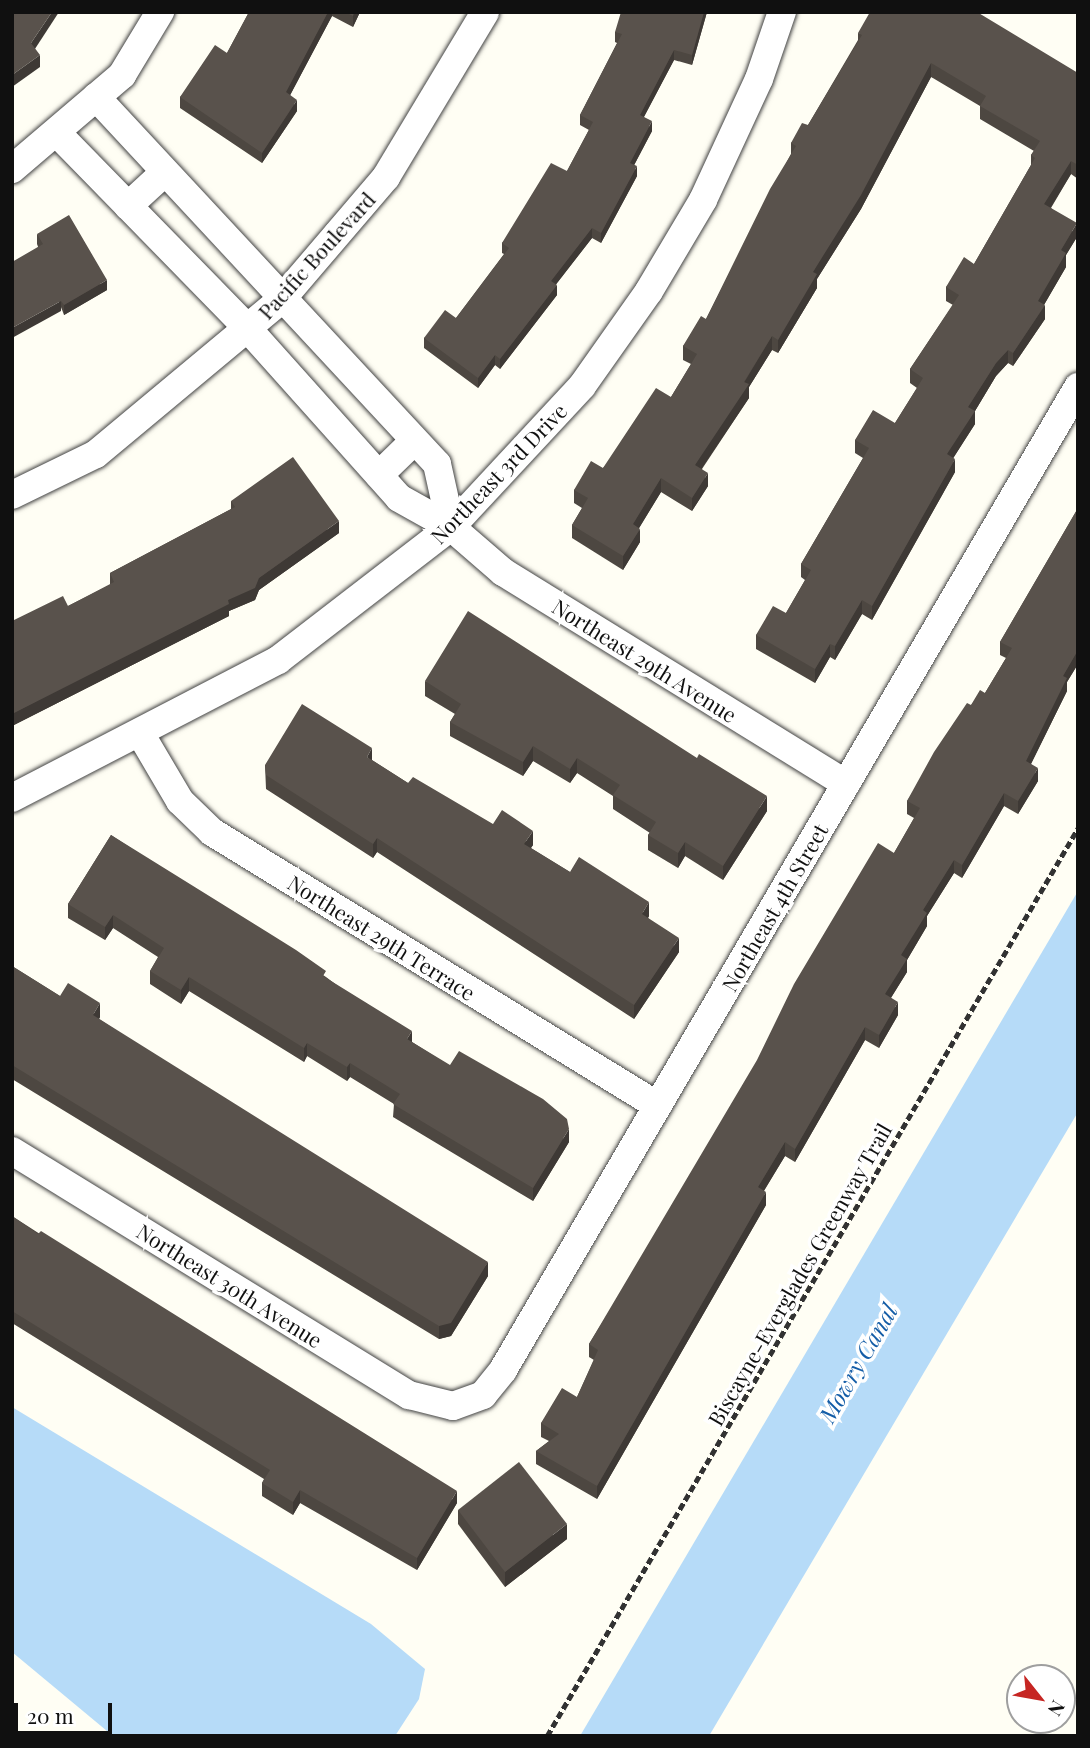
<!DOCTYPE html>
<style>
body{margin:0}
#map{position:relative;width:1090px;height:1748px;overflow:hidden;background:#fffef4;font-family:"Playfair Display",serif}
div>[style]{position:absolute}
.water>*{inset:0;background:#b6dbf8}
.path>*{height:4.5px;margin-top:-2.25px;transform-origin:0;background:repeating-linear-gradient(90deg,#323232 0 7px,transparent 0 10.5px)}
.roads{filter:drop-shadow(0 0 2px #434343) drop-shadow(0 0 2px #434343)}
.street>*{height:28px;margin:-14px;padding:0 14px;transform-origin:14px;border-radius:14px;background:#fff}
.wall>*{inset:0;background:#4d4741}
.shaded-wall>*{inset:0;background:#3e3935}
.building>*{inset:0;background:#59524c}
span{translate:-50% -50%;white-space:nowrap;text-align:center;line-height:1.15;-webkit-text-stroke:7px #fff;paint-order:stroke}
.street-label{font-size:21px;color:#101010}
.water-label{font-size:23px;color:#145da7;font-style:italic}
.frame{position:absolute;inset:0;border:14px solid #101010;pointer-events:none}
.north{position:absolute;left:1006px;top:1664px;width:70px;height:70px;box-sizing:border-box;background:#fff;border:2px solid #9f9f9f;border-radius:50%;rotate:121deg;font-size:19px;font-weight:700;line-height:28px;text-align:center;color:#101010}
.north::after{content:'';display:block;margin:auto;width:24px;height:32px;background:#c62623;clip-path:polygon(50% 0,100% 100%,50% 72%,0 100%)}
.scale{position:absolute;left:14px;top:1703px;width:98px;height:32px;box-sizing:border-box;border:4px solid #101010;border-top:0;padding-left:9px;font-size:21px;line-height:24px;white-space:nowrap;color:#101010;-webkit-text-stroke:5px #fff;paint-order:stroke}
</style>
<div id="map">
<div class="water">
<i style="clip-path:polygon(1078px 891px,1078px 1112px,709px 1736px,580px 1736px)"></i>
<i style="clip-path:polygon(12px 1407px,371px 1624px,425px 1669px,419px 1699px,395px 1736px,113px 1736px,12px 1652px)"></i>
</div>
<div class="path">
<i style="left:547px;top:1736px;width:1052px;rotate:-59.68deg"></i>
</div>
<div class="roads">
<div class="street">
<i style="left:96px;top:97px;width:501px;rotate:47.1deg"></i>
<i style="left:437px;top:464px;width:65px;rotate:77.5deg"></i>
<i style="left:57px;top:133px;width:275px;rotate:45.7deg"></i>
<i style="left:249px;top:330px;width:225px;rotate:48.2deg"></i>
<i style="left:399px;top:498px;width:60px;rotate:29.1deg"></i>
<i style="left:451px;top:527px;width:69px;rotate:40.9deg"></i>
<i style="left:503px;top:572px;width:403px;rotate:31.7deg"></i>
<i style="left:12px;top:169px;width:145px;rotate:-40.5deg"></i>
<i style="left:122px;top:75px;width:74px;rotate:-58.9deg"></i>
<i style="left:128px;top:206px;width:50px;rotate:-42.6deg"></i>
<i style="left:379px;top:475px;width:49px;rotate:-44.2deg"></i>
<i style="left:12px;top:495px;width:93px;rotate:-26deg"></i>
<i style="left:96px;top:454px;width:241px;rotate:-39.8deg"></i>
<i style="left:281px;top:300px;width:162px;rotate:-49.5deg"></i>
<i style="left:386px;top:177px;width:192px;rotate:-59deg"></i>
<i style="left:140px;top:733px;width:79px;rotate:59.5deg"></i>
<i style="left:180px;top:801px;width:45px;rotate:44.1deg"></i>
<i style="left:212px;top:832px;width:523px;rotate:31.56deg"></i>
<i style="left:12px;top:798px;width:300px;rotate:-27.4deg"></i>
<i style="left:278px;top:660px;width:218px;rotate:-37.6deg"></i>
<i style="left:451px;top:527px;width:192px;rotate:-47.1deg"></i>
<i style="left:582px;top:386px;width:116px;rotate:-54.8deg"></i>
<i style="left:649px;top:291px;width:106px;rotate:-59.3deg"></i>
<i style="left:703px;top:200px;width:133px;rotate:-65.2deg"></i>
<i style="left:759px;top:79px;width:71px;rotate:-71.1deg"></i>
<i style="left:12px;top:1151px;width:466px;rotate:31.6deg"></i>
<i style="left:409px;top:1395px;width:45px;rotate:14deg"></i>
<i style="left:453px;top:1406px;width:32px;rotate:-20deg"></i>
<i style="left:483px;top:1395px;width:32px;rotate:-51deg"></i>
<i style="left:503px;top:1370px;width:1139px;rotate:-59.67deg"></i>
</div>
</div>
<div class="wall">
<i style="clip-path:polygon(249px 12px,360px 12px,353px 27px,332px 16px,290px 95px,297px 111px,262px 163px,180px 108px,180px 97px,227px 53px)"></i>
<i style="clip-path:polygon(707px 12px,692px 65px,674px 60px,644px 117px,652px 131px,634px 165px,637px 176px,601px 243px,592px 238px,556px 284px,557px 295px,500px 369px,495px 365px,478px 388px,424px 348px,424px 338px,456px 318px,504px 254px,502px 253px,502px 243px,567px 171px,589px 130px,580px 125px,580px 115px,617px 43px,615px 42px,615px 32px)"></i>
<i style="clip-path:polygon(858px 33px,1078px 73px,1078px 179px,1071px 174px,1051px 208px,1077px 237px,1066px 255px,1066px 267px,1044px 305px,1045px 319px,1013px 366px,1008px 363px,996px 376px,975px 411px,975px 424px,953px 458px,955px 472px,872px 620px,862px 614px,835px 660px,830px 657px,815px 683px,756px 649px,756px 635px,786px 613px,805px 580px,801px 577px,801px 564px,863px 458px,855px 453px,855px 440px,895px 423px,917px 388px,910px 383px,910px 369px,953px 305px,946px 301px,946px 287px,974px 264px,1031px 165px,1031px 155px,1034px 151px,980px 119px,980px 106px,931px 77px,861px 209px,817px 279px,817px 288px,778px 353px,772px 350px,749px 387px,749px 398px,702px 469px,708px 486px,692px 511px,661px 492px,639px 528px,640px 542px,623px 570px,572px 538px,572px 525px,582px 508px,574px 503px,574px 490px,603px 468px,671px 397px,691px 364px,683px 360px,683px 346px,706px 319px,791px 154px,791px 143px,808px 125px,858px 40px)"></i>
<i style="clip-path:polygon(37px 234px,107px 290px,64px 315px,37px 244px)"></i>
<i style="clip-path:polygon(231px 501px,339px 533px,259px 590px,255px 600px,229px 611px,229px 616px,12px 726px,12px 621px,68px 606px,110px 585px,110px 573px,231px 509px)"></i>
<i style="clip-path:polygon(1078px 508px,1078px 664px,1067px 682px,1067px 691px,1031px 764px,1038px 781px,1018px 814px,1004px 806px,962px 878px,954px 873px,927px 916px,927px 926px,907px 960px,907px 972px,891px 998px,898px 1015px,879px 1048px,865px 1040px,795px 1162px,785px 1156px,764px 1191px,766px 1205px,597px 1499px,536px 1464px,536px 1451px,549px 1441px,541px 1437px,541px 1423px,577px 1397px,594px 1360px,589px 1357px,589px 1344px,894px 853px,914px 818px,907px 814px,907px 801px,971px 705px,985px 693px,1006px 658px,1000px 655px,1000px 642px)"></i>
<i style="clip-path:polygon(425px 681px,767px 811px,723px 880px,685px 856px,678px 868px,648px 850px,648px 835px,650px 833px,613px 809px,613px 796px,577px 773px,570px 783px,533px 761px,523px 776px,450px 736px,450px 722px,455px 714px,425px 696px)"></i>
<i style="clip-path:polygon(372px 760px,408px 783px,533px 845px,531px 848px,570px 872px,649px 916px,648px 918px,679px 952px,634px 1019px,377px 852px,373px 858px,266px 789px,265px 765px)"></i>
<i style="clip-path:polygon(111px 835px,326px 977px,412px 1042px,569px 1142px,533px 1201px,393px 1117px,394px 1104px,350px 1077px,347px 1081px,307px 1056px,304px 1062px,189px 991px,181px 1004px,150px 984px,150px 971px,158px 957px,113px 928px,105px 940px,68px 918px,68px 904px)"></i>
<i style="clip-path:polygon(12px 966px,60px 996px,100px 1017px,99px 1019px,488px 1276px,451px 1336px,439px 1339px,12px 1079px)"></i>
<i style="clip-path:polygon(12px 1216px,457px 1503px,417px 1570px,300px 1503px,293px 1515px,262px 1496px,262px 1483px,264px 1479px,12px 1323px)"></i>
<i style="clip-path:polygon(458px 1510px,567px 1539px,505px 1587px,458px 1524px)"></i>
</div>
<div class="shaded-wall">
<i style="clip-path:polygon(52px 12px,59px 12px,31px 55px,31px 43px)"></i>
<i style="clip-path:polygon(328px 12px,332px 12px,332px 16px,286px 103px,286px 92px)"></i>
<i style="clip-path:polygon(354px 12px,360px 12px,353px 27px,353px 16px)"></i>
<i style="clip-path:polygon(704px 12px,707px 12px,692px 65px,692px 55px)"></i>
<i style="clip-path:polygon(674px 50px,674px 60px,640px 124px,640px 115px)"></i>
<i style="clip-path:polygon(40px 55px,40px 67px,12px 87px,12px 75px)"></i>
<i style="clip-path:polygon(931px 63px,931px 77px,861px 209px,817px 279px,817px 288px,778px 353px,778px 340px,813px 272px)"></i>
<i style="clip-path:polygon(297px 100px,297px 111px,262px 163px,262px 153px)"></i>
<i style="clip-path:polygon(652px 121px,652px 131px,630px 173px,630px 163px)"></i>
<i style="clip-path:polygon(1071px 161px,1071px 174px,1044px 218px,1044px 204px)"></i>
<i style="clip-path:polygon(637px 166px,637px 176px,601px 243px,601px 233px)"></i>
<i style="clip-path:polygon(1077px 223px,1077px 237px,1066px 255px,1066px 267px,1038px 315px,1038px 301px,1061px 250px)"></i>
<i style="clip-path:polygon(592px 228px,592px 238px,551px 291px,551px 281px)"></i>
<i style="clip-path:polygon(107px 280px,107px 290px,64px 315px,64px 305px)"></i>
<i style="clip-path:polygon(557px 285px,557px 295px,500px 369px,500px 359px)"></i>
<i style="clip-path:polygon(61px 301px,61px 311px,12px 338px,12px 328px)"></i>
<i style="clip-path:polygon(1045px 305px,1045px 319px,1013px 366px,1013px 353px)"></i>
<i style="clip-path:polygon(772px 336px,772px 350px,749px 387px,749px 398px,695px 478px,695px 465px)"></i>
<i style="clip-path:polygon(1008px 350px,1008px 363px,996px 376px,975px 411px,975px 424px,947px 468px,947px 454px,968px 407px,996px 363px)"></i>
<i style="clip-path:polygon(495px 355px,495px 365px,478px 388px,478px 378px)"></i>
<i style="clip-path:polygon(955px 459px,955px 472px,872px 620px,872px 606px)"></i>
<i style="clip-path:polygon(708px 473px,708px 486px,692px 511px,692px 498px)"></i>
<i style="clip-path:polygon(661px 478px,661px 492px,633px 538px,633px 524px)"></i>
<i style="clip-path:polygon(339px 521px,339px 533px,259px 590px,255px 600px,229px 611px,229px 616px,12px 726px,12px 714px,228px 600px)"></i>
<i style="clip-path:polygon(640px 529px,640px 542px,623px 570px,623px 556px)"></i>
<i style="clip-path:polygon(862px 600px,862px 614px,835px 660px,835px 646px)"></i>
<i style="clip-path:polygon(830px 644px,830px 657px,815px 683px,815px 669px)"></i>
<i style="clip-path:polygon(1078px 650px,1078px 664px,1067px 682px,1067px 691px,1026px 774px,1026px 761px,1063px 676px)"></i>
<i style="clip-path:polygon(533px 746px,533px 761px,523px 776px,523px 762px)"></i>
<i style="clip-path:polygon(372px 748px,372px 762px,367px 757px)"></i>
<i style="clip-path:polygon(577px 758px,577px 773px,570px 783px,570px 769px)"></i>
<i style="clip-path:polygon(1038px 768px,1038px 781px,1018px 814px,1018px 801px)"></i>
<i style="clip-path:polygon(1004px 793px,1004px 806px,962px 878px,962px 865px)"></i>
<i style="clip-path:polygon(767px 796px,767px 811px,723px 880px,723px 866px)"></i>
<i style="clip-path:polygon(533px 831px,533px 845px,524px 857px,524px 844px)"></i>
<i style="clip-path:polygon(377px 838px,377px 852px,373px 858px,373px 844px)"></i>
<i style="clip-path:polygon(685px 842px,685px 856px,678px 868px,678px 853px)"></i>
<i style="clip-path:polygon(954px 860px,954px 873px,927px 916px,927px 926px,907px 960px,907px 972px,885px 1007px,885px 994px,901px 955px,923px 910px)"></i>
<i style="clip-path:polygon(649px 902px,649px 916px,642px 928px,642px 914px)"></i>
<i style="clip-path:polygon(113px 915px,113px 928px,105px 940px,105px 927px)"></i>
<i style="clip-path:polygon(679px 938px,679px 952px,634px 1019px,634px 1005px)"></i>
<i style="clip-path:polygon(189px 977px,189px 991px,181px 1004px,181px 990px)"></i>
<i style="clip-path:polygon(898px 1002px,898px 1015px,879px 1048px,879px 1035px)"></i>
<i style="clip-path:polygon(100px 1003px,100px 1017px,93px 1029px,93px 1015px)"></i>
<i style="clip-path:polygon(865px 1027px,865px 1040px,795px 1162px,795px 1149px)"></i>
<i style="clip-path:polygon(412px 1031px,412px 1044px,407px 1039px)"></i>
<i style="clip-path:polygon(307px 1043px,307px 1056px,304px 1062px,304px 1048px)"></i>
<i style="clip-path:polygon(350px 1063px,350px 1077px,347px 1081px,347px 1067px)"></i>
<i style="clip-path:polygon(569px 1129px,569px 1142px,533px 1201px,533px 1188px)"></i>
<i style="clip-path:polygon(785px 1142px,785px 1156px,758px 1200px,758px 1187px)"></i>
<i style="clip-path:polygon(766px 1192px,766px 1205px,597px 1499px,597px 1486px)"></i>
<i style="clip-path:polygon(488px 1262px,488px 1276px,451px 1336px,439px 1339px,439px 1326px)"></i>
<i style="clip-path:polygon(300px 1490px,300px 1503px,293px 1515px,293px 1502px)"></i>
<i style="clip-path:polygon(457px 1491px,457px 1503px,417px 1570px,417px 1558px)"></i>
<i style="clip-path:polygon(567px 1524px,567px 1539px,505px 1587px,505px 1572px)"></i>
</div>
<div class="building">
<i style="clip-path:polygon(12px 12px,52px 12px,31px 43px,40px 55px,12px 75px)"></i>
<i style="clip-path:polygon(249px 12px,328px 12px,286px 92px,297px 100px,262px 153px,180px 97px,215px 45px,227px 53px)"></i>
<i style="clip-path:polygon(345px 12px,354px 12px,353px 16px)"></i>
<i style="clip-path:polygon(621px 12px,704px 12px,692px 55px,674px 50px,640px 115px,652px 121px,630px 163px,637px 166px,601px 233px,592px 228px,551px 281px,557px 285px,500px 359px,495px 355px,478px 378px,424px 338px,445px 310px,456px 318px,509px 248px,502px 243px,551px 163px,567px 171px,593px 122px,580px 115px,622px 34px,615px 32px)"></i>
<i style="clip-path:polygon(870px 12px,977px 12px,1078px 73px,1078px 165px,1071px 161px,1044px 204px,1077px 223px,1061px 250px,1066px 253px,1038px 301px,1045px 305px,1013px 353px,1008px 350px,996px 363px,968px 407px,975px 411px,947px 454px,955px 459px,872px 606px,862px 600px,835px 646px,830px 644px,815px 669px,756px 635px,773px 606px,786px 613px,811px 570px,801px 564px,869px 448px,855px 440px,873px 410px,895px 423px,923px 378px,910px 369px,959px 295px,946px 287px,964px 257px,974px 264px,1035px 158px,1031px 155px,1040px 141px,980px 106px,986px 96px,931px 63px,861px 195px,813px 272px,817px 274px,778px 340px,772px 336px,744px 382px,749px 384px,695px 465px,708px 473px,692px 498px,661px 478px,633px 524px,640px 529px,623px 556px,572px 525px,588px 498px,574px 490px,591px 461px,603px 468px,656px 388px,671px 397px,697px 354px,683px 346px,701px 316px,706px 319px,770px 189px,796px 146px,791px 143px,802px 123px,808px 125px,862px 35px,858px 33px)"></i>
<i style="clip-path:polygon(69px 215px,107px 280px,64px 305px,61px 301px,12px 328px,12px 262px,43px 244px,37px 234px)"></i>
<i style="clip-path:polygon(293px 457px,339px 521px,259px 578px,255px 588px,228px 600px,229px 604px,12px 714px,12px 621px,63px 596px,68px 606px,114px 582px,110px 573px,235px 507px,231px 501px)"></i>
<i style="clip-path:polygon(1078px 508px,1078px 650px,1063px 676px,1067px 678px,1026px 761px,1038px 768px,1018px 801px,1004px 793px,962px 865px,954px 860px,923px 910px,927px 913px,901px 955px,907px 959px,885px 994px,898px 1002px,879px 1035px,865px 1027px,795px 1149px,785px 1142px,758px 1187px,766px 1192px,597px 1486px,536px 1451px,559px 1434px,541px 1423px,562px 1388px,577px 1397px,598px 1350px,589px 1344px,757px 1060px,794px 984px,878px 843px,894px 853px,920px 808px,907px 801px,934px 752px,967px 703px,971px 705px,980px 690px,985px 693px,1012px 648px,1000px 642px)"></i>
<i style="clip-path:polygon(468px 611px,697px 758px,699px 754px,767px 796px,723px 866px,685px 842px,678px 853px,648px 835px,656px 822px,613px 795px,620px 785px,577px 758px,570px 769px,533px 746px,523px 762px,450px 722px,461px 704px,425px 681px)"></i>
<i style="clip-path:polygon(302px 704px,372px 748px,367px 757px,408px 783px,413px 777px,493px 824px,502px 810px,533px 831px,524px 844px,570px 872px,579px 857px,649px 902px,642px 914px,679px 938px,634px 1005px,377px 838px,373px 844px,266px 775px,265px 765px)"></i>
<i style="clip-path:polygon(111px 835px,296px 950px,326px 971px,323px 976px,412px 1031px,407px 1039px,450px 1065px,459px 1051px,543px 1099px,567px 1119px,569px 1129px,533px 1188px,393px 1104px,400px 1094px,350px 1063px,347px 1067px,307px 1043px,304px 1048px,189px 977px,181px 990px,150px 971px,164px 948px,113px 915px,105px 927px,68px 904px)"></i>
<i style="clip-path:polygon(12px 966px,60px 996px,68px 983px,100px 1003px,93px 1015px,488px 1262px,451px 1323px,439px 1326px,12px 1065px)"></i>
<i style="clip-path:polygon(12px 1216px,38px 1234px,41px 1231px,457px 1491px,417px 1558px,300px 1490px,293px 1502px,262px 1483px,270px 1470px,12px 1311px)"></i>
<i style="clip-path:polygon(519px 1462px,567px 1524px,505px 1572px,458px 1510px)"></i>
<i style="clip-path:polygon(12px 1726px,24px 1736px,12px 1736px)"></i>
</div>
<div class="street-label">
<span style="left:316px;top:255px;rotate:-48deg">Pacific Boulevard</span>
<span style="left:498px;top:473px;rotate:-46deg">Northeast 3rd Drive</span>
<span style="left:645px;top:660px;rotate:32deg">Northeast 29th Avenue</span>
<span style="left:774px;top:907px;rotate:-60deg">Northeast 4th Street</span>
<span style="left:382px;top:937px;rotate:32deg">Northeast 29th Terrace</span>
<span style="left:799px;top:1274px;rotate:-60deg">Biscayne-Everglades Greenway Trail</span>
<span style="left:230px;top:1285px;rotate:32deg">Northeast 30th Avenue</span>
</div>
<div class="water-label">
<span style="left:858px;top:1363px;rotate:-60deg">Mowry Canal</span>
</div>
<div class="frame"></div>
<div class="north">N</div>
<div class="scale">20 m</div>
</div>
